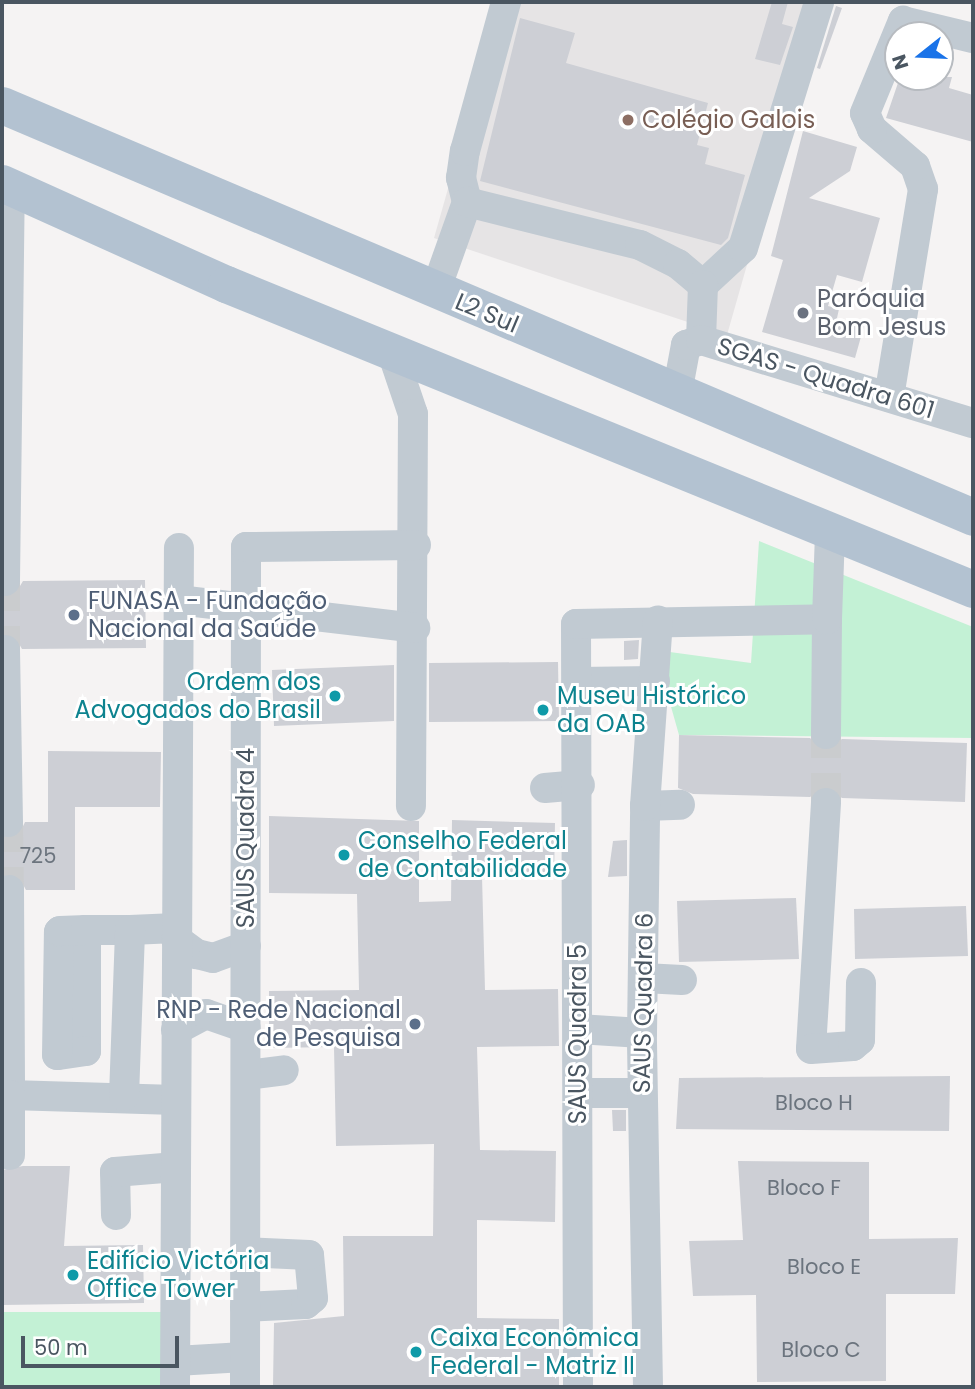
<!DOCTYPE html>
<meta charset="utf-8">
<style>
body{margin:0}
#map{position:relative;width:975px;height:1389px;overflow:hidden;background:#f5f3f3;font-family:Poppins,sans-serif}
div>[style]{position:absolute}
.education>*{inset:0;background:#e6e4e5}
.green>*{inset:0;background:#c3f1d5}
.building>*{inset:0;background:#cdcfd5}
.minor-tunnel>*{height:30px;margin-top:-15px;transform-origin:0;background:repeating-linear-gradient(90deg,#caccce 0 30px,transparent 0 45px)}
.minor>*{height:30px;margin:-15px;padding:0 15px;transform-origin:15px;border-radius:15px;background:#c1cad2}
.major>*{height:37px;margin:-18.5px;padding:0 18.5px;transform-origin:18.5px;border-radius:18.5px;background:#b3c2d1}
.dots>*{width:19px;height:19px;translate:-50% -50%;box-sizing:border-box;border:4px solid #fff;border-radius:50%}
span{translate:-50% -50%;white-space:nowrap;text-align:center;line-height:1.15;-webkit-text-stroke:6px #fff;paint-order:stroke}
.number-label{font-size:21px;color:#6b747e}
.number-label span{-webkit-text-stroke-width:0}
.education-label{font-size:24px;color:#785e54}
.left{translate:0 -50%;text-align:left}
.worship-label{font-size:24px;color:#5b616d}
.street-label{font-size:24px;color:#4a5661}
.service-label{font-size:24px;color:#4e5e75}
.right{translate:-100% -50%;text-align:right}
.culture-label{font-size:24px;color:#0d838f}
.frame{position:absolute;inset:0;border:4px solid #4a5661;pointer-events:none}
.north{position:absolute;left:884px;top:21px;width:70px;height:70px;box-sizing:border-box;background:#fff;border:2px solid #b7bbc0;border-radius:50%;rotate:252deg;font-size:19px;font-weight:700;line-height:28px;text-align:center;color:#4a5661}
.north::after{content:'';display:block;margin:auto;width:24px;height:32px;background:#1a73e8;clip-path:polygon(50% 0,100% 100%,50% 72%,0 100%)}
.scale{position:absolute;left:21px;top:1336px;width:158px;height:32px;box-sizing:border-box;border:4px solid #4a5661;border-top:0;padding-left:9px;font-size:21px;line-height:24px;white-space:nowrap;color:#4a5661;-webkit-text-stroke:5px #fff;paint-order:stroke}
</style>
<div id="map">
<div class="education">
<i style="clip-path:polygon(501px 2px,822px 2px,727px 335px,434px 238px)"></i>
</div>
<div class="green">
<i style="clip-path:polygon(759px 541px,973px 627px,973px 738px,679px 735px,655px 650px,751px 663px)"></i>
<i style="clip-path:polygon(2px 1312px,167px 1312px,166px 1387px,2px 1387px)"></i>
</div>
<div class="building">
<i style="clip-path:polygon(772px 2px,788px 2px,782px 24px,793px 27px,780px 65px,755px 59px)"></i>
<i style="clip-path:polygon(836px 6px,842px 8px,820px 69px,817px 68px)"></i>
<i style="clip-path:polygon(520px 18px,575px 33px,566px 63px,708px 103px,697px 145px,709px 148px,705px 164px,745px 175px,728px 238px,721px 245px,480px 181px)"></i>
<i style="clip-path:polygon(900px 77px,952px 77px,949px 88px,973px 95px,973px 142px,886px 118px)"></i>
<i style="clip-path:polygon(803px 131px,857px 147px,850px 171px,809px 198px,880px 218px,862px 282px,837px 275px,828px 306px,839px 309px,837px 318px,864px 326px,855px 358px,762px 332px,783px 260px,771px 256px)"></i>
<i style="clip-path:polygon(145px 580px,146px 648px,22px 649px,14px 635px,2px 633px,2px 598px,14px 596px,23px 581px)"></i>
<i style="clip-path:polygon(639px 640px,638px 659px,624px 660px,624px 641px)"></i>
<i style="clip-path:polygon(558px 662px,559px 721px,429px 722px,429px 663px)"></i>
<i style="clip-path:polygon(394px 665px,394px 721px,274px 726px,272px 670px)"></i>
<i style="clip-path:polygon(679px 735px,810px 738px,825px 751px,842px 739px,967px 743px,965px 802px,842px 798px,826px 786px,810px 797px,693px 794px,678px 788px)"></i>
<i style="clip-path:polygon(48px 751px,161px 752px,160px 807px,75px 807px,75px 890px,26px 890px,18px 875px,2px 874px,2px 838px,18px 837px,25px 822px,48px 822px)"></i>
<i style="clip-path:polygon(269px 816px,419px 821px,419px 902px,451px 901px,452px 820px,555px 823px,554px 877px,482px 876px,485px 990px,558px 989px,559px 1046px,477px 1047px,480px 1150px,556px 1151px,555px 1222px,477px 1220px,477px 1318px,559px 1319px,559px 1387px,273px 1385px,274px 1323px,344px 1316px,343px 1236px,433px 1236px,434px 1144px,336px 1146px,334px 1047px,269px 1048px,269px 991px,359px 990px,357px 894px,269px 893px)"></i>
<i style="clip-path:polygon(627px 840px,627px 876px,608px 877px,613px 841px)"></i>
<i style="clip-path:polygon(796px 898px,799px 959px,679px 962px,677px 901px)"></i>
<i style="clip-path:polygon(966px 906px,968px 956px,855px 959px,854px 909px)"></i>
<i style="clip-path:polygon(950px 1076px,949px 1131px,676px 1129px,679px 1078px)"></i>
<i style="clip-path:polygon(612px 1110px,626px 1110px,626px 1131px,613px 1131px)"></i>
<i style="clip-path:polygon(738px 1161px,869px 1162px,869px 1239px,958px 1238px,955px 1294px,886px 1294px,886px 1381px,757px 1382px,756px 1295px,693px 1296px,689px 1241px,743px 1240px)"></i>
<i style="clip-path:polygon(23px 1166px,70px 1166px,64px 1246px,143px 1245px,144px 1303px,2px 1305px,2px 1170px)"></i>
</div>
<div class="minor-tunnel">
<i style="left:5px;top:581px;width:69px;rotate:90deg"></i>
<i style="left:826px;top:803px;width:69px;rotate:-90deg"></i>
<i style="left:8px;top:822px;width:68px;rotate:89.2deg"></i>
</div>
<div class="minor">
<i style="left:467px;top:202px;width:25px;rotate:-104deg"></i>
<i style="left:461px;top:178px;width:27px;rotate:-82deg"></i>
<i style="left:465px;top:151px;width:155px;rotate:-74.6deg"></i>
<i style="left:703px;top:285px;width:54px;rotate:-42.8deg"></i>
<i style="left:743px;top:248px;width:257px;rotate:-72.8deg"></i>
<i style="left:435px;top:292px;width:96px;rotate:-70.4deg"></i>
<i style="left:467px;top:202px;width:178px;rotate:14deg"></i>
<i style="left:640px;top:245px;width:42px;rotate:26.6deg"></i>
<i style="left:678px;top:264px;width:33px;rotate:40deg"></i>
<i style="left:703px;top:285px;width:55px;rotate:92.1deg"></i>
<i style="left:392px;top:352px;width:65px;rotate:71.3deg"></i>
<i style="left:413px;top:414px;width:392px;rotate:90.3deg"></i>
<i style="left:677px;top:393px;width:49px;rotate:-79.4deg"></i>
<i style="left:686px;top:345px;width:16px;rotate:-18deg"></i>
<i style="left:701px;top:340px;width:284px;rotate:17deg"></i>
<i style="left:889px;top:397px;width:211px;rotate:-80.7deg"></i>
<i style="left:923px;top:189px;width:24px;rotate:-109deg"></i>
<i style="left:915px;top:166px;width:57px;rotate:-139.3deg"></i>
<i style="left:872px;top:129px;width:17px;rotate:-114deg"></i>
<i style="left:865px;top:113px;width:100px;rotate:-67.6deg"></i>
<i style="left:903px;top:21px;width:72px;rotate:13.7deg"></i>
<i style="left:5px;top:581px;width:394px;rotate:-89.3deg"></i>
<i style="left:178px;top:600px;width:239px;rotate:6.7deg"></i>
<i style="left:5px;top:650px;width:172px;rotate:89deg"></i>
<i style="left:578px;top:682px;width:77px;rotate:-0.7deg"></i>
<i style="left:826px;top:734px;width:115px;rotate:-89.5deg"></i>
<i style="left:545px;top:788px;width:35px;rotate:-5deg"></i>
<i style="left:826px;top:803px;width:246px;rotate:93.5deg"></i>
<i style="left:811px;top:1049px;width:42px;rotate:-4.1deg"></i>
<i style="left:853px;top:1046px;width:9px;rotate:-41deg"></i>
<i style="left:860px;top:1040px;width:57px;rotate:-89deg"></i>
<i style="left:645px;top:806px;width:35px;rotate:-2deg"></i>
<i style="left:9px;top:890px;width:205px;rotate:89.7deg"></i>
<i style="left:10px;top:1095px;width:166px;rotate:1.7deg"></i>
<i style="left:86px;top:930px;width:121px;rotate:90deg"></i>
<i style="left:86px;top:1051px;width:29px;rotate:172deg"></i>
<i style="left:57px;top:1055px;width:123px;rotate:-89.1deg"></i>
<i style="left:59px;top:932px;width:1px;rotate:-45deg"></i>
<i style="left:60px;top:931px;width:26px;rotate:-2deg"></i>
<i style="left:86px;top:930px;width:44px"></i>
<i style="left:130px;top:930px;width:46px;rotate:-2.5deg"></i>
<i style="left:176px;top:939px;width:26px;rotate:36deg"></i>
<i style="left:197px;top:954px;width:16px;rotate:14deg"></i>
<i style="left:213px;top:958px;width:35px;rotate:-20deg"></i>
<i style="left:644px;top:978px;width:38px;rotate:3deg"></i>
<i style="left:578px;top:1029px;width:64px;rotate:3.6deg"></i>
<i style="left:176px;top:1030px;width:34px;rotate:-28deg"></i>
<i style="left:206px;top:1014px;width:42px;rotate:19.3deg"></i>
<i style="left:246px;top:1075px;width:38px;rotate:-7deg"></i>
<i style="left:578px;top:1093px;width:64px"></i>
<i style="left:124px;top:1096px;width:166px;rotate:-87.9deg"></i>
<i style="left:10px;top:1155px;width:60px;rotate:-90deg"></i>
<i style="left:116px;top:1215px;width:43px;rotate:-91.3deg"></i>
<i style="left:115px;top:1172px;width:61px;rotate:-4.7deg"></i>
<i style="left:245px;top:1307px;width:61px;rotate:-2.8deg"></i>
<i style="left:306px;top:1304px;width:9px;rotate:-41deg"></i>
<i style="left:313px;top:1298px;width:43px;rotate:-95.3deg"></i>
<i style="left:309px;top:1255px;width:64px;rotate:-177.3deg"></i>
<i style="left:176px;top:1361px;width:68px;rotate:-3.4deg"></i>
<i style="left:175px;top:1387px;width:839px;rotate:-89.73deg"></i>
<i style="left:245px;top:1387px;width:840px;rotate:-89.93deg"></i>
<i style="left:246px;top:547px;width:170px;rotate:-0.7deg"></i>
<i style="left:578px;top:1387px;width:763px;rotate:-90.15deg"></i>
<i style="left:576px;top:624px;width:251px;rotate:-1.1deg"></i>
<i style="left:827px;top:619px;width:88px;rotate:-88deg"></i>
<i style="left:648px;top:1387px;width:354px;rotate:-91deg"></i>
<i style="left:642px;top:1033px;width:227px;rotate:-89.2deg"></i>
<i style="left:645px;top:806px;width:186px;rotate:-86deg"></i>
</div>
<div class="major">
<i style="left:2px;top:105px;width:1055px;rotate:22.99deg"></i>
<i style="left:2px;top:183px;width:246px;rotate:24.3deg"></i>
<i style="left:226px;top:284px;width:807px;rotate:22.21deg"></i>
</div>
<div class="dots">
<i style="left:628px;top:120px;background:#8d6e63"></i>
<i style="left:803px;top:313px;background:#6b7280"></i>
<i style="left:74px;top:615px;background:#5c6f8a"></i>
<i style="left:335px;top:696px;background:#0f9aa8"></i>
<i style="left:543px;top:710px;background:#0f9aa8"></i>
<i style="left:344px;top:855px;background:#0f9aa8"></i>
<i style="left:415px;top:1024px;background:#5c6f8a"></i>
<i style="left:73px;top:1275px;background:#0f9aa8"></i>
<i style="left:416px;top:1352px;background:#0f9aa8"></i>
</div>
<div class="number-label">
<span style="left:38px;top:856px">725</span>
<span style="left:814px;top:1103px">Bloco H</span>
<span style="left:804px;top:1188px">Bloco F</span>
<span style="left:824px;top:1267px">Bloco E</span>
<span style="left:821px;top:1350px">Bloco C</span>
</div>
<div class="education-label">
<span class="left" style="left:642px;top:120px">Colégio Galois</span>
</div>
<div class="worship-label">
<span class="left" style="left:817px;top:313px">Paróquia<br>Bom Jesus</span>
</div>
<div class="street-label">
<span style="left:487px;top:313px;rotate:23deg">L2 Sul</span>
<span style="left:826px;top:378px;rotate:17deg">SGAS - Quadra 601</span>
<span style="left:246px;top:838px;rotate:-90deg">SAUS Quadra 4</span>
<span style="left:643px;top:1003px;rotate:-89deg">SAUS Quadra 6</span>
<span style="left:578px;top:1034px;rotate:-90deg">SAUS Quadra 5</span>
</div>
<div class="service-label">
<span class="left" style="left:88px;top:615px">FUNASA - Fundação<br>Nacional da Saúde</span>
<span class="right" style="left:401px;top:1024px">RNP - Rede Nacional<br>de Pesquisa</span>
</div>
<div class="culture-label">
<span class="right" style="left:321px;top:696px">Ordem dos<br>Advogados do Brasil</span>
<span class="left" style="left:557px;top:710px">Museu Histórico<br>da OAB</span>
<span class="left" style="left:358px;top:855px">Conselho Federal<br>de Contabilidade</span>
<span class="left" style="left:87px;top:1275px">Edifício Victória<br>Office Tower</span>
<span class="left" style="left:430px;top:1352px">Caixa Econômica<br>Federal - Matriz II</span>
</div>
<div class="frame"></div>
<div class="north">N</div>
<div class="scale">50 m</div>
</div>
